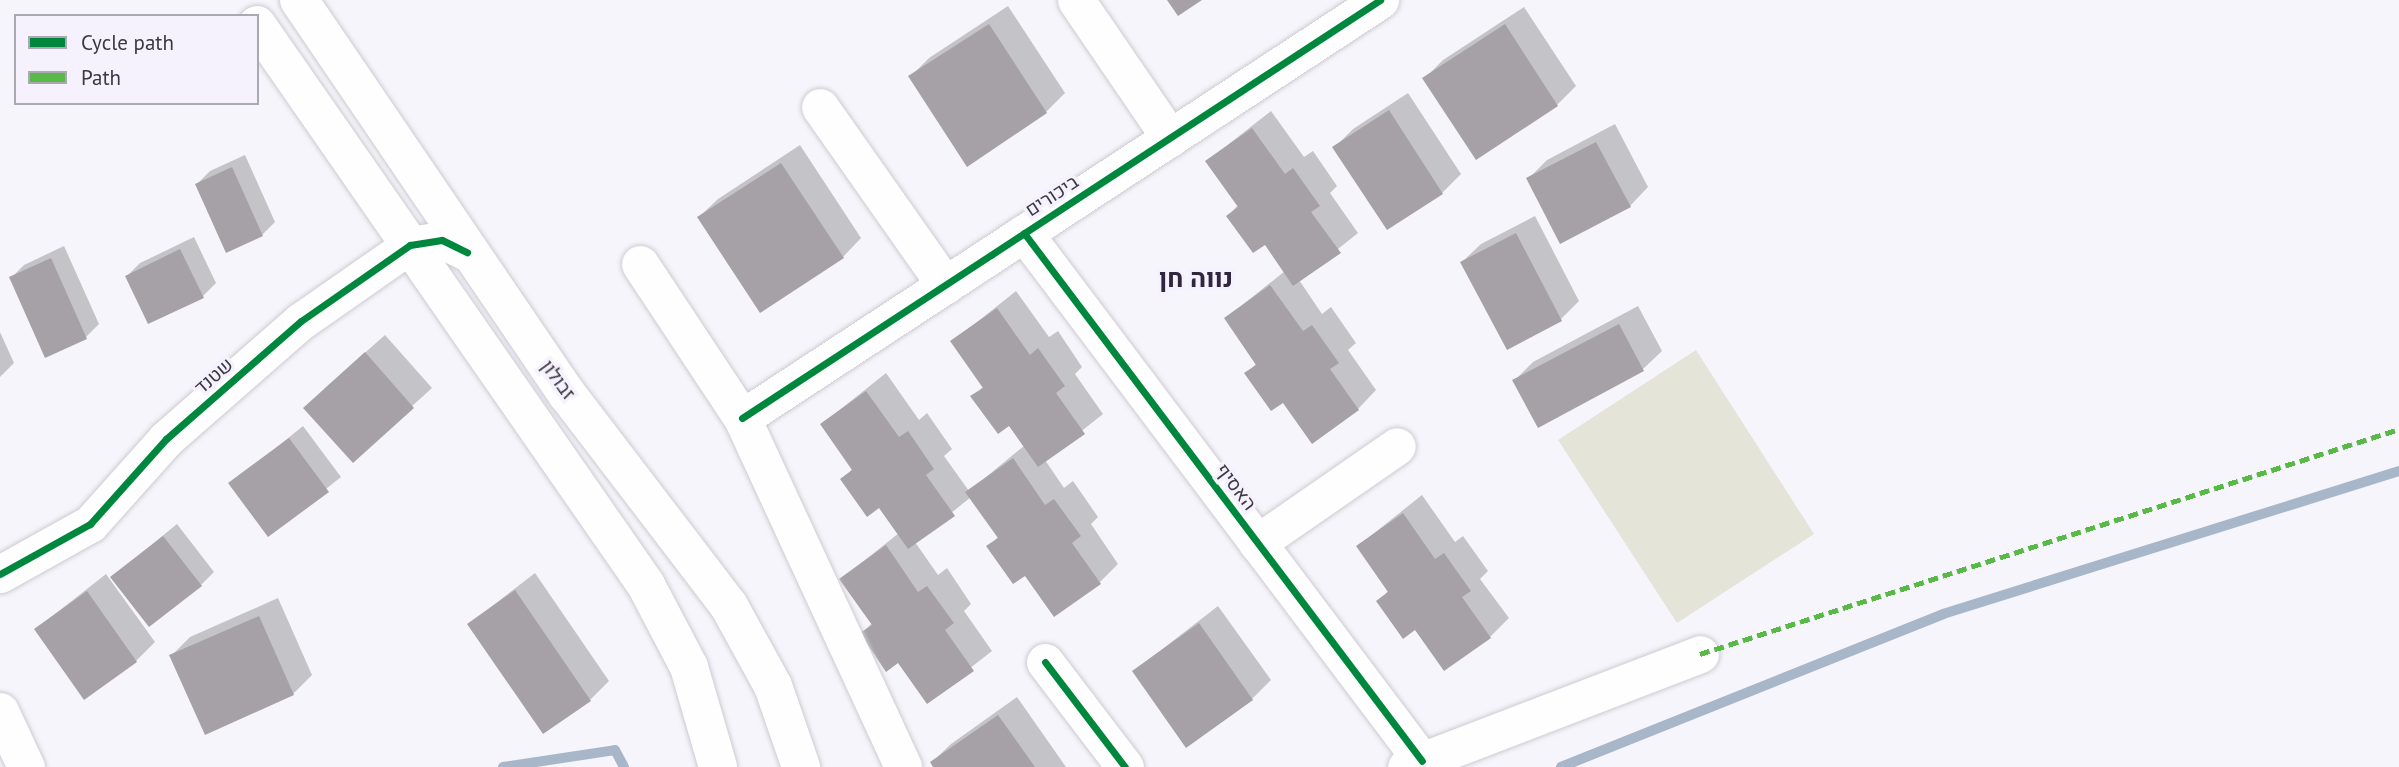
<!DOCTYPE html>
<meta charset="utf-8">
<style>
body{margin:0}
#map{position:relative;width:2399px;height:767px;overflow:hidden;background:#f6f5fb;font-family:"PT Sans",Heebo,sans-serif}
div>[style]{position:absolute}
.green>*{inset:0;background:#e4e4d8}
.shadow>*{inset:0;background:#0003}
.stream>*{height:10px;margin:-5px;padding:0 5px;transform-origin:5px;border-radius:5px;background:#a7b6c8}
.building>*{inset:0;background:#a6a1a6}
.roads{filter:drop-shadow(0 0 2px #cccbd2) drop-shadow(0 0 2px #cccbd2)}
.street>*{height:37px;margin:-18.5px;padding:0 18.5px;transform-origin:18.5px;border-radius:18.5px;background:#fefefe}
.secondary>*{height:38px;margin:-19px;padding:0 19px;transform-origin:19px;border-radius:19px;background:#fefefe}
.quiet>*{height:5px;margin-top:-2.5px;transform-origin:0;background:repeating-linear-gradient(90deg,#58b947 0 10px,transparent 0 15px)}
.cycleway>*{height:7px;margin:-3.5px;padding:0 3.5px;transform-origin:3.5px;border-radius:3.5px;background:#00873e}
span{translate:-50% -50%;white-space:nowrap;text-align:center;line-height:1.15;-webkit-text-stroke:7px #f5f2fe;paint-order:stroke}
.street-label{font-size:19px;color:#3b3843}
.district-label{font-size:26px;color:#2e273d;font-weight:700}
.legend{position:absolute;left:14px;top:14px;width:245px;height:91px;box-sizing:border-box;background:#f5f2fe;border:2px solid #aba8b3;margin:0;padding:9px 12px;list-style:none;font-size:21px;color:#3b3843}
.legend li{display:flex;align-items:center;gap:14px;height:35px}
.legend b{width:35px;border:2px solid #aba8b3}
</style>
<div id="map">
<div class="green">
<i style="clip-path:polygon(1696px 350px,1814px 534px,1677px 623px,1558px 440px)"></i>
</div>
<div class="shadow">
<i style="clip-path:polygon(1008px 6px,1065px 93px,1046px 112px,910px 77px,929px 58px)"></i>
<i style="clip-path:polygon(1524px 7px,1576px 86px,1557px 105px,1424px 79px,1443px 60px)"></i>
<i style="clip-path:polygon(1408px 93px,1461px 174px,1442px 193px,1335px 147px,1353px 129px)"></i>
<i style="clip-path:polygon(1271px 111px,1304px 157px,1313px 151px,1337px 186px,1330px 193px,1358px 233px,1299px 280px,1322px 314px,1331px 307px,1356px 343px,1348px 350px,1376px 390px,1358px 409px,1283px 400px,1247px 373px,1257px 363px,1226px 318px,1285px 271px,1265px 243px,1228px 216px,1238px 205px,1207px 161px)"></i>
<i style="clip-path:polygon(1615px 124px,1648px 187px,1630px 206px,1528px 179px,1547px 160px)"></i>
<i style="clip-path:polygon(800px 145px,861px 238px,843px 257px,699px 217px,718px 199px)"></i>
<i style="clip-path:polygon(245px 155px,275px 222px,262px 235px,197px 184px,210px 171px)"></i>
<i style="clip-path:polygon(1535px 216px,1579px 301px,1561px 319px,1462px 262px,1481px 244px)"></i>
<i style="clip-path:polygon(194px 237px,216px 283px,203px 296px,127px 276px,140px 263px)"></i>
<i style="clip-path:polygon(64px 246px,99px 324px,86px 337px,46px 356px,11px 278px,24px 265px)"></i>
<i style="clip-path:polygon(1016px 291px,1049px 337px,1058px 331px,1082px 367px,1075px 374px,1103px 414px,1045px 460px,1064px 488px,1073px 481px,1098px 517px,1091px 524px,1118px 564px,1100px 582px,1025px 573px,989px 546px,999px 536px,971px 497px,915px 542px,938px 575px,947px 568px,971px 604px,964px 611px,992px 651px,928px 701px,899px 660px,862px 633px,872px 623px,841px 579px,899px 533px,879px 505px,843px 479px,853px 469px,822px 424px,886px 373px,919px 420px,927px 413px,952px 449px,944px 456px,969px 491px,1025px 445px,1010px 423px,973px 396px,984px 386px,952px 342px)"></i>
<i style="clip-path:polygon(1638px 306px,1662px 351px,1643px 369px,1538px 426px,1514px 381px,1533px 362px)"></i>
<i style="clip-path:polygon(0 332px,14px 363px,0 377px)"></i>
<i style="clip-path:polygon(385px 335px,432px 388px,353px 460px,324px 389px)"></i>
<i style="clip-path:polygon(303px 426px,341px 477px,268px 535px,231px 484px)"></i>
<i style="clip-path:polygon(1422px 495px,1455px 542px,1463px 536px,1488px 571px,1480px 579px,1509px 618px,1490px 637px,1415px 628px,1379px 601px,1389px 590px,1358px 546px)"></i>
<i style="clip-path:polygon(177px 524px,214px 572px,201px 585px,112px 577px)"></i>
<i style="clip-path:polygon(535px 573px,609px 681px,590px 700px,469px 624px)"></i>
<i style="clip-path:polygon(106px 574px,155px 642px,136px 661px,36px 629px)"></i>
<i style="clip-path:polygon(278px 598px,312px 675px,293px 694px,172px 655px,190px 637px)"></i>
<i style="clip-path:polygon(1218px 606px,1271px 680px,1252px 699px,1134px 671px)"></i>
<i style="clip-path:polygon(1017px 697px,1066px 767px,935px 767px,932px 762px,951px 744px)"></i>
</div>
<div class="stream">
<i style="left:503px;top:767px;width:113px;rotate:-8.6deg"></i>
<i style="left:615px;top:750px;width:19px;rotate:62deg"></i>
<i style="left:1561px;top:767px;width:412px;rotate:-21.8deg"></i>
<i style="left:1943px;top:614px;width:478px;rotate:-17.4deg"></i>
</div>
<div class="building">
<i style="clip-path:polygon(1167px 0,1202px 0,1178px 16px)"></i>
<i style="clip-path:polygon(989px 24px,1047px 113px,967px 167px,908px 76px)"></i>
<i style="clip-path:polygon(1505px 24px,1558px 106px,1476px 160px,1422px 78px)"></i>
<i style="clip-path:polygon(1389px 110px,1443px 194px,1387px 230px,1332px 147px)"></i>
<i style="clip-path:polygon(1252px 128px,1285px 174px,1293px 168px,1320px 206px,1311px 212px,1341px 253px,1293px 286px,1265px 245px,1253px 253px,1226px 216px,1238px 207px,1205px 161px)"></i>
<i style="clip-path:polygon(1596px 142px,1631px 207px,1560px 244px,1526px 178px)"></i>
<i style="clip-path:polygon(781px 163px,844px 258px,760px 313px,697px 217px)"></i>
<i style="clip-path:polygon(232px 167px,263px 236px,226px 253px,195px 184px)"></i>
<i style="clip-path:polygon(1516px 233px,1562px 321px,1507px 350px,1460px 262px)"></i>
<i style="clip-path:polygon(180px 249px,204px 298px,148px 324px,125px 276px)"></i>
<i style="clip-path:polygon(51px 258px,87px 339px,45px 358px,9px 277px)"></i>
<i style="clip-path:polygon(1270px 285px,1303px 331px,1312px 325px,1339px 363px,1330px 369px,1359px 410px,1312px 444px,1283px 403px,1271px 411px,1244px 373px,1256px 365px,1224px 318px)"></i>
<i style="clip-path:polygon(997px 308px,1030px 355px,1038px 348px,1065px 386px,1056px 393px,1085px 434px,1038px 467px,1009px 426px,998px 434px,970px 396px,983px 388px,950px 341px)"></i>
<i style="clip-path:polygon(1619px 324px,1644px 371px,1538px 428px,1512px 380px)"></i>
<i style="clip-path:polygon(365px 352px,414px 408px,353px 463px,303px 408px)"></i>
<i style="clip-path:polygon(866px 391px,899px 437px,908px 431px,934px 469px,926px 475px,955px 516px,908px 549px,879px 508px,867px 517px,840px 479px,852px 470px,820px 424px)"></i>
<i style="clip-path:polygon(289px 438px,329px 492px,268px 537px,228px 483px)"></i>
<i style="clip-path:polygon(1013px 458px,1045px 505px,1054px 499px,1081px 536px,1072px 543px,1101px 584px,1054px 617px,1025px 576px,1013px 584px,986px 546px,998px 538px,965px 492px)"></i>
<i style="clip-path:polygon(1403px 513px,1435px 559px,1444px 553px,1471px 591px,1462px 597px,1491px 638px,1444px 671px,1415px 630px,1403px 639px,1376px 601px,1388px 592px,1356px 546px)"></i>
<i style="clip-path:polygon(163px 536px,202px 586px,149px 627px,110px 577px)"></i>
<i style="clip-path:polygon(886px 545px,918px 592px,927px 586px,954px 623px,945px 630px,974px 671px,927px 704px,898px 663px,886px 672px,860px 633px,872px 625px,839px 579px)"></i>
<i style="clip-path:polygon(515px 590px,591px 701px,543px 734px,467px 624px)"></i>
<i style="clip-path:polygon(87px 591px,137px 662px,84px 700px,34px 629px)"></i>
<i style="clip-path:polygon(259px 616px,294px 695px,205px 735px,169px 655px)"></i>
<i style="clip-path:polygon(1199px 623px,1253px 700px,1186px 748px,1132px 671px)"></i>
<i style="clip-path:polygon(998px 715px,1035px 767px,933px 767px,930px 762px)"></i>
</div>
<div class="roads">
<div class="street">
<i style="left:1076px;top:0;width:167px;rotate:55.7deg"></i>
<i style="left:820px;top:107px;width:218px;rotate:54.9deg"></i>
<i style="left:1024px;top:233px;width:661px;rotate:52.99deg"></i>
<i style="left:640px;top:264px;width:185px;rotate:56.5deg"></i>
<i style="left:742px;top:418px;width:384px;rotate:65.2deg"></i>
<i style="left:742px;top:418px;width:763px;rotate:-33.23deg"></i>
<i style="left:1257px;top:543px;width:170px;rotate:-34.7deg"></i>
<i style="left:0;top:574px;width:103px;rotate:-29.1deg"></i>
<i style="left:90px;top:524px;width:114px;rotate:-48.2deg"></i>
<i style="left:166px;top:439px;width:179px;rotate:-41.2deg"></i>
<i style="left:301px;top:321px;width:133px;rotate:-34.9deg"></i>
<i style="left:410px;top:245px;width:32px;rotate:-9deg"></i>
<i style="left:442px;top:240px;width:28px;rotate:26deg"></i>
<i style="left:1045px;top:662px;width:132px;rotate:52.7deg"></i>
<i style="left:0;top:711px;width:62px;rotate:65.1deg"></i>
<i style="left:1406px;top:767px;width:315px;rotate:-21deg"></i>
</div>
<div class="secondary">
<i style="left:299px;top:0;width:477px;rotate:55.8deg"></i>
<i style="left:567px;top:394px;width:267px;rotate:52.6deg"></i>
<i style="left:729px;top:606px;width:91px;rotate:61.2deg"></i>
<i style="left:773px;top:686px;width:86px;rotate:70.9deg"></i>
<i style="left:257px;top:25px;width:682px;rotate:55.21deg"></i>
<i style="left:646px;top:585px;width:93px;rotate:62.3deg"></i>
<i style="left:689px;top:667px;width:104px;rotate:73.8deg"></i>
</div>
</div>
<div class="quiet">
<i style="left:1700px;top:654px;width:734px;rotate:-17.84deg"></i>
</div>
<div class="cycleway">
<i style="left:1024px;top:233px;width:661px;rotate:52.99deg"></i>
<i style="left:742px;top:418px;width:763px;rotate:-33.23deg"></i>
<i style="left:0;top:574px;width:103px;rotate:-29.1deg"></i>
<i style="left:90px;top:524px;width:114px;rotate:-48.2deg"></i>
<i style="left:166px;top:439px;width:179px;rotate:-41.2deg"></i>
<i style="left:301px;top:321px;width:133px;rotate:-34.9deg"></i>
<i style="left:410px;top:245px;width:32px;rotate:-9deg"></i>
<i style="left:442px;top:240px;width:28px;rotate:26deg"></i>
<i style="left:1045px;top:662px;width:132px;rotate:52.7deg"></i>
</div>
<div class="street-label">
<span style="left:1052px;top:196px;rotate:-33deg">ביכורים</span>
<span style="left:214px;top:376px;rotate:-41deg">שטנד</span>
<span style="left:558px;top:380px;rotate:54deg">זבולון</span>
<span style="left:1236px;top:487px;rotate:53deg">האסיף</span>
</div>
<div class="district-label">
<span style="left:1196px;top:278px">נווה חן</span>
</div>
<ul class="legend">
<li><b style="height:9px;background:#00873e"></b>Cycle path</li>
<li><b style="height:9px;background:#58b947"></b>Path</li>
</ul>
</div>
